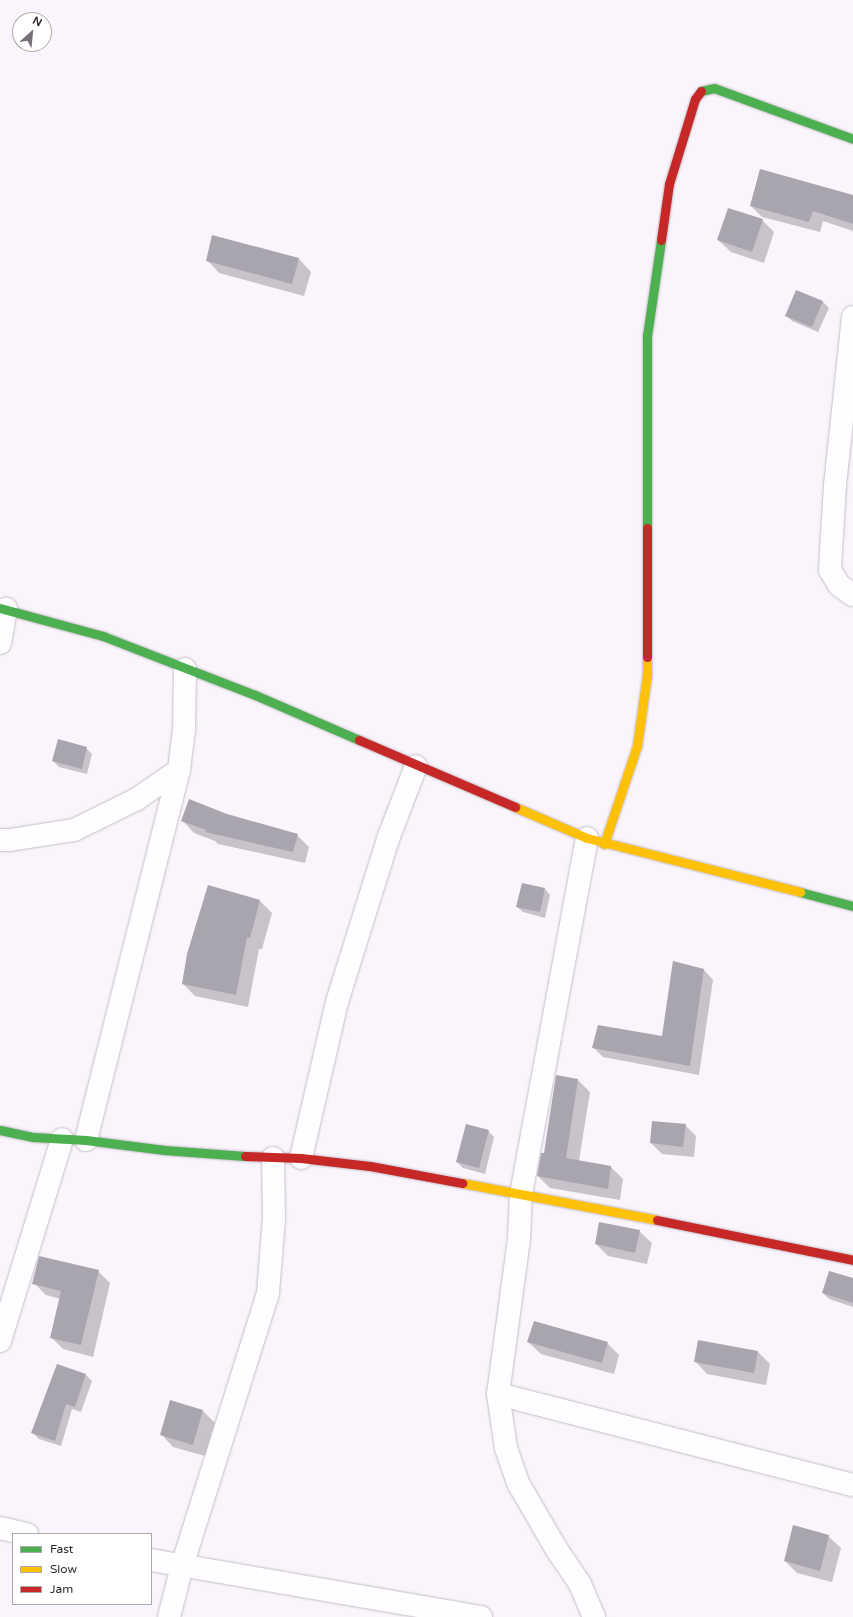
<!DOCTYPE html>
<style>
body{margin:0}
#map{position:relative;width:853px;height:1617px;overflow:hidden;background:#faf4fc;font-family:"Varela Round",sans-serif}
div>[style]{position:absolute}
.shadow>*{inset:0;background:#0003}
.building>*{inset:0;background:#a8a5af}
.roads{filter:drop-shadow(0 0 1px #c4bec6) drop-shadow(0 0 1px #c4bec6)}
.street>*{height:22px;margin:-11px;padding:0 11px;transform-origin:11px;border-radius:11px;background:#fefdff}
.fast>*{height:9px;margin:-4.5px;padding:0 4.5px;transform-origin:4.5px;border-radius:4.5px;background:#4caf50}
.slow>*{height:9px;margin:-4.5px;padding:0 4.5px;transform-origin:4.5px;border-radius:4.5px;background:#ffc107}
.jam>*{height:9px;margin:-4.5px;padding:0 4.5px;transform-origin:4.5px;border-radius:4.5px;background:#c62828}
span{translate:-50% -50%;white-space:nowrap;text-align:center;line-height:1.15;-webkit-text-stroke:4px #fff;paint-order:stroke}
.legend{position:absolute;left:12px;top:1533px;width:140px;height:72px;box-sizing:border-box;background:#fff;border:1px solid #aca9ad;margin:0;padding:5px 7px;list-style:none;font-size:12px;color:#302831}
.legend li{display:flex;align-items:center;gap:8px;height:20px}
.legend b{width:20px;border:1px solid #aca9ad}
.north{position:absolute;left:12px;top:12px;width:40px;height:40px;box-sizing:border-box;background:#fff;border:1px solid #aca9ad;border-radius:50%;rotate:27deg;font-size:11px;font-weight:700;line-height:16px;text-align:center;color:#302831}
.north::after{content:'';display:block;margin:auto;width:14px;height:18px;background:#776f78;clip-path:polygon(50% 0,100% 100%,50% 72%,0 100%)}
</style>
<div id="map">
<div class="shadow">
<i style="clip-path:polygon(853px 196px,853px 231px,823px 221px,820px 232px,762px 217px,751px 206px)"></i>
<i style="clip-path:polygon(762px 220px,774px 232px,764px 263px,731px 252px,718px 240px)"></i>
<i style="clip-path:polygon(213px 236px,299px 259px,311px 272px,304px 296px,219px 273px,207px 260px)"></i>
<i style="clip-path:polygon(797px 291px,823px 302px,829px 308px,818px 332px,792px 321px,787px 316px)"></i>
<i style="clip-path:polygon(86px 748px,92px 754px,87px 774px,59px 767px,53px 761px)"></i>
<i style="clip-path:polygon(226px 815px,297px 835px,309px 847px,305px 863px,218px 844px,215px 841px,194px 833px,182px 820px)"></i>
<i style="clip-path:polygon(545px 889px,550px 895px,545px 918px,523px 912px,517px 907px)"></i>
<i style="clip-path:polygon(260px 901px,272px 913px,262px 949px,259px 949px,248px 1007px,195px 996px,183px 984px)"></i>
<i style="clip-path:polygon(673px 962px,704px 970px,713px 980px,699px 1075px,603px 1057px,593px 1047px,663px 1037px)"></i>
<i style="clip-path:polygon(578px 1080px,590px 1092px,579px 1161px,611px 1167px,623px 1179px,620px 1200px,550px 1188px,538px 1176px,545px 1155px)"></i>
<i style="clip-path:polygon(685px 1125px,696px 1136px,694px 1157px,662px 1154px,651px 1143px)"></i>
<i style="clip-path:polygon(488px 1131px,494px 1137px,485px 1174px,463px 1168px,457px 1162px)"></i>
<i style="clip-path:polygon(639px 1231px,652px 1243px,647px 1264px,608px 1256px,596px 1244px)"></i>
<i style="clip-path:polygon(98px 1271px,110px 1283px,93px 1357px,63px 1349px,51px 1337px,60px 1299px,46px 1295px,34px 1283px)"></i>
<i style="clip-path:polygon(853px 1280px,853px 1307px,829px 1299px,823px 1293px)"></i>
<i style="clip-path:polygon(528px 1342px,607px 1343px,619px 1355px,614px 1374px,541px 1354px)"></i>
<i style="clip-path:polygon(758px 1352px,770px 1364px,766px 1385px,707px 1374px,695px 1361px)"></i>
<i style="clip-path:polygon(86px 1375px,92px 1381px,81px 1412px,72px 1409px,61px 1446px,39px 1439px,33px 1433px)"></i>
<i style="clip-path:polygon(203px 1411px,215px 1423px,205px 1456px,173px 1447px,161px 1434px)"></i>
<i style="clip-path:polygon(828px 1536px,841px 1548px,832px 1582px,797px 1573px,785px 1561px)"></i>
</div>
<div class="building">
<i style="clip-path:polygon(760px 169px,853px 195px,853px 224px,813px 211px,809px 222px,750px 206px)"></i>
<i style="clip-path:polygon(728px 208px,763px 219px,752px 252px,717px 240px)"></i>
<i style="clip-path:polygon(212px 235px,299px 258px,292px 284px,206px 261px)"></i>
<i style="clip-path:polygon(796px 290px,823px 301px,812px 327px,785px 316px)"></i>
<i style="clip-path:polygon(58px 739px,87px 747px,82px 769px,52px 761px)"></i>
<i style="clip-path:polygon(189px 799px,227px 814px,298px 834px,293px 852px,205px 832px,206px 830px,181px 821px)"></i>
<i style="clip-path:polygon(522px 883px,545px 888px,540px 912px,516px 907px)"></i>
<i style="clip-path:polygon(208px 885px,260px 900px,250px 938px,247px 937px,236px 995px,182px 984px,187px 954px)"></i>
<i style="clip-path:polygon(673px 961px,704px 969px,690px 1066px,592px 1048px,598px 1025px,662px 1036px)"></i>
<i style="clip-path:polygon(556px 1075px,578px 1079px,566px 1158px,611px 1166px,608px 1189px,537px 1176px,541px 1153px,544px 1153px)"></i>
<i style="clip-path:polygon(652px 1121px,686px 1124px,683px 1147px,650px 1143px)"></i>
<i style="clip-path:polygon(466px 1124px,489px 1130px,479px 1168px,456px 1162px)"></i>
<i style="clip-path:polygon(599px 1222px,640px 1230px,635px 1253px,595px 1244px)"></i>
<i style="clip-path:polygon(39px 1256px,99px 1270px,81px 1345px,50px 1338px,61px 1291px,32px 1284px)"></i>
<i style="clip-path:polygon(829px 1271px,853px 1278px,853px 1303px,822px 1293px)"></i>
<i style="clip-path:polygon(534px 1321px,608px 1342px,602px 1363px,527px 1342px)"></i>
<i style="clip-path:polygon(698px 1340px,758px 1351px,754px 1373px,694px 1362px)"></i>
<i style="clip-path:polygon(57px 1364px,86px 1374px,75px 1407px,66px 1404px,55px 1441px,31px 1433px)"></i>
<i style="clip-path:polygon(170px 1400px,203px 1410px,193px 1445px,160px 1435px)"></i>
<i style="clip-path:polygon(793px 1525px,829px 1535px,820px 1571px,784px 1561px)"></i>
</div>
<div class="roads">
<div class="street">
<i style="left:853px;top:317px;width:169px;rotate:96.1deg"></i>
<i style="left:835px;top:485px;width:85px;rotate:93.4deg"></i>
<i style="left:830px;top:570px;width:17px;rotate:59deg"></i>
<i style="left:839px;top:585px;width:17px;rotate:36deg"></i>
<i style="left:0;top:643px;width:35px;rotate:-80deg"></i>
<i style="left:587px;top:838px;width:361px;rotate:100.5deg"></i>
<i style="left:521px;top:1193px;width:46px;rotate:92.5deg"></i>
<i style="left:519px;top:1239px;width:156px;rotate:97.7deg"></i>
<i style="left:498px;top:1394px;width:55px;rotate:81.6deg"></i>
<i style="left:506px;top:1448px;width:37px;rotate:71deg"></i>
<i style="left:518px;top:1483px;width:78px;rotate:59.8deg"></i>
<i style="left:557px;top:1550px;width:41px;rotate:55.9deg"></i>
<i style="left:580px;top:1584px;width:36px;rotate:67deg"></i>
<i style="left:0;top:840px;width:10px"></i>
<i style="left:10px;top:840px;width:65px;rotate:-8.9deg"></i>
<i style="left:74px;top:830px;width:70px;rotate:-26.2deg"></i>
<i style="left:137px;top:799px;width:51px;rotate:-34.6deg"></i>
<i style="left:86px;top:1140px;width:382px;rotate:-75.9deg"></i>
<i style="left:179px;top:770px;width:38px;rotate:-83deg"></i>
<i style="left:184px;top:732px;width:63px;rotate:-89.1deg"></i>
<i style="left:301px;top:1158px;width:160px;rotate:-77deg"></i>
<i style="left:337px;top:1002px;width:171px;rotate:-72.6deg"></i>
<i style="left:388px;top:839px;width:78px;rotate:-69deg"></i>
<i style="left:0;top:1341px;width:211px;rotate:-72.9deg"></i>
<i style="left:498px;top:1394px;width:366px;rotate:14.4deg"></i>
<i style="left:0;top:1528px;width:28px;rotate:13deg"></i>
<i style="left:151px;top:1560px;width:335px;rotate:9.8deg"></i>
<i style="left:169px;top:1617px;width:53px;rotate:-75.7deg"></i>
<i style="left:182px;top:1566px;width:286px;rotate:-72.5deg"></i>
<i style="left:268px;top:1293px;width:74px;rotate:-85.4deg"></i>
<i style="left:274px;top:1219px;width:61px;rotate:-90.9deg"></i>
</div>
<div class="fast">
<i style="left:701px;top:91px;width:13px;rotate:-13deg"></i>
<i style="left:714px;top:88px;width:148px;rotate:20.1deg"></i>
<i style="left:647px;top:528px;width:192px;rotate:-90deg"></i>
<i style="left:647px;top:336px;width:97px;rotate:-81.7deg"></i>
<i style="left:0;top:608px;width:107px;rotate:15.2deg"></i>
<i style="left:103px;top:636px;width:163px;rotate:21.2deg"></i>
<i style="left:255px;top:695px;width:113px;rotate:23.4deg"></i>
<i style="left:800px;top:892px;width:55px;rotate:14.8deg"></i>
<i style="left:0;top:1130px;width:34px;rotate:12deg"></i>
<i style="left:33px;top:1137px;width:53px;rotate:3.2deg"></i>
<i style="left:86px;top:1140px;width:79px;rotate:7.3deg"></i>
<i style="left:164px;top:1150px;width:81px;rotate:4.2deg"></i>
</div>
<div class="slow">
<i style="left:515px;top:807px;width:78px;rotate:23.3deg"></i>
<i style="left:587px;top:838px;width:220px;rotate:14.2deg"></i>
<i style="left:604px;top:844px;width:103px;rotate:-71.4deg"></i>
<i style="left:637px;top:746px;width:72px;rotate:-82deg"></i>
<i style="left:647px;top:675px;width:18px;rotate:-90deg"></i>
<i style="left:462px;top:1183px;width:198px;rotate:10.7deg"></i>
</div>
<div class="jam">
<i style="left:661px;top:240px;width:57px;rotate:-81.9deg"></i>
<i style="left:669px;top:184px;width:89px;rotate:-73deg"></i>
<i style="left:695px;top:99px;width:10px;rotate:-53deg"></i>
<i style="left:647px;top:528px;width:129px;rotate:90deg"></i>
<i style="left:359px;top:740px;width:170px;rotate:23.2deg"></i>
<i style="left:245px;top:1156px;width:56px;rotate:2deg"></i>
<i style="left:301px;top:1158px;width:69px;rotate:6.6deg"></i>
<i style="left:370px;top:1166px;width:94px;rotate:10.5deg"></i>
<i style="left:657px;top:1220px;width:200px;rotate:11.5deg"></i>
</div>
</div>
<ul class="legend">
<li><b style="height:5px;background:#4caf50"></b>Fast</li>
<li><b style="height:5px;background:#ffc107"></b>Slow</li>
<li><b style="height:5px;background:#c62828"></b>Jam</li>
</ul>
<div class="north">N</div>
</div>
